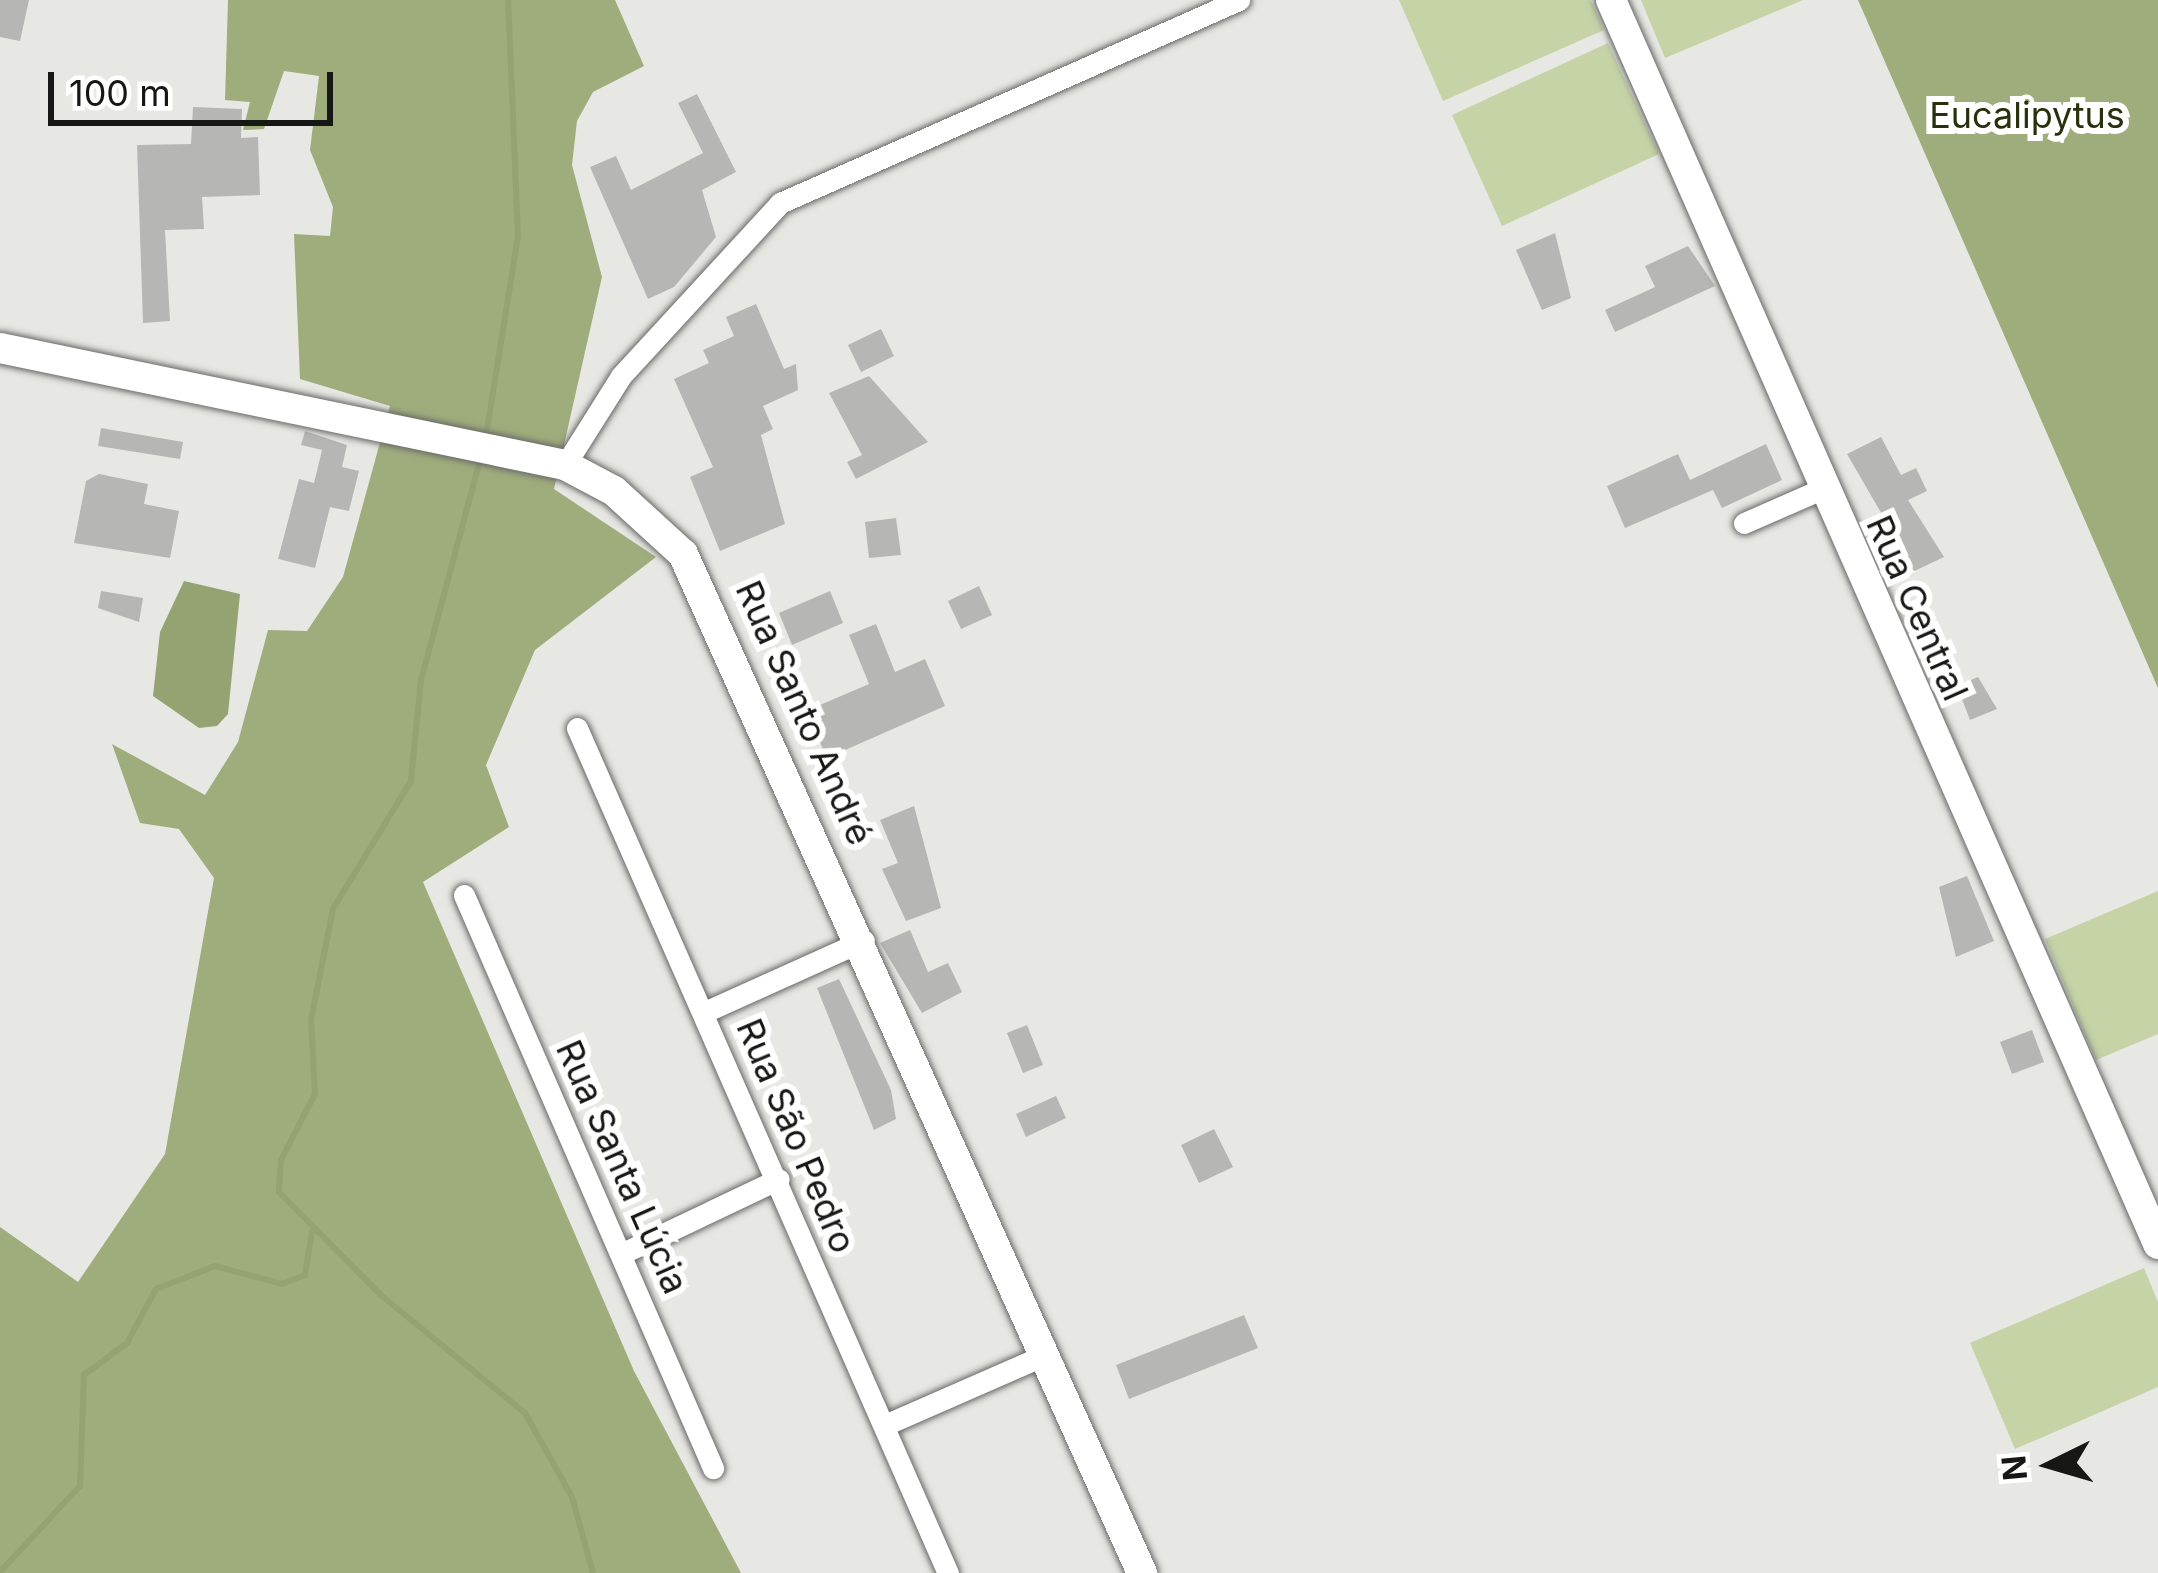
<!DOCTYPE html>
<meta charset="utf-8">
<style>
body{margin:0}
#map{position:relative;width:2158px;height:1573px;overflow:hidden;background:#e7e8e4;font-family:Inter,sans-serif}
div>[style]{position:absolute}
.green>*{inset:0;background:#c5d3a7}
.forest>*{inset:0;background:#9fad7d}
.water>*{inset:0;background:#95a373}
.stream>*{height:6px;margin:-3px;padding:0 3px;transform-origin:3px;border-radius:3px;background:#95a373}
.building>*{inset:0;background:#b6b7b4}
.roads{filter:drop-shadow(0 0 3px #696a67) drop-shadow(0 0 3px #696a67)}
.street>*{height:21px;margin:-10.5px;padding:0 10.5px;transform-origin:10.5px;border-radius:10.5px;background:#fff}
.secondary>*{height:30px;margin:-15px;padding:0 15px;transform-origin:15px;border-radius:15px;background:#fff}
span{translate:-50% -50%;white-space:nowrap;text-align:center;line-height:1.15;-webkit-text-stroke:12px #fff;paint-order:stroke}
.park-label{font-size:36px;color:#28310b}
.street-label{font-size:36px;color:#171816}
.north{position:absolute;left:1990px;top:1405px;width:120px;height:120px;-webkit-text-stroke:9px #fff;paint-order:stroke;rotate:265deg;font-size:33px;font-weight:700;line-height:48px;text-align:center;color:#171816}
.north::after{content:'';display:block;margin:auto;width:42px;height:54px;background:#171816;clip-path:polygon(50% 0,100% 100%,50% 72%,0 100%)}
.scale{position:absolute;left:48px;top:72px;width:285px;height:54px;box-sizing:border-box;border:6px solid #171816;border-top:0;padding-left:15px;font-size:36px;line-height:42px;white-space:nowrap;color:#171816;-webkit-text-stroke:9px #fff;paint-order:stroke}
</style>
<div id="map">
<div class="green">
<i style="clip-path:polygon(1399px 0,1591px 0,1604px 30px,1443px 101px)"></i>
<i style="clip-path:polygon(1641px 0,1803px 0,1665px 58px)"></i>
<i style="clip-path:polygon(1608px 43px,1659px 154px,1502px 226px,1452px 115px)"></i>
<i style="clip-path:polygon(2158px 891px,2158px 1034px,2096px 1060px,2045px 939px)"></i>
<i style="clip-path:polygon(2144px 1268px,2158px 1302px,2158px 1387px,2015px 1449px,1970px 1343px)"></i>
</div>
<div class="forest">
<i style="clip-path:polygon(228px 0,615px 0,644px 66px,593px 92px,577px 121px,572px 165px,602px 277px,554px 489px,656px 557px,535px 650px,486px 765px,509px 827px,423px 882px,634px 1371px,741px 1573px,0 1573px,0 1227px,78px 1282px,165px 1154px,214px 878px,179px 829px,140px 823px,112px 744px,205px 795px,238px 742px,268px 630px,307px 631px,343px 577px,390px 406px,300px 379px,294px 234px,330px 236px,333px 207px,310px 150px,319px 76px,284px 71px,264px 129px,243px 130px,250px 102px,225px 100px)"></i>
<i style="clip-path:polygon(1858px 0,2158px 0,2158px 688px)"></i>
</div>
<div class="water">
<i style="clip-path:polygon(184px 581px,240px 594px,228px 714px,217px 726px,199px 728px,153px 696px,160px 632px)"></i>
</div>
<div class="stream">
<i style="left:485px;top:442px;width:208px;rotate:-80.9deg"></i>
<i style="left:518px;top:237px;width:237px;rotate:-92.4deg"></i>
<i style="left:480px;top:460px;width:228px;rotate:105deg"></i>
<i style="left:421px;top:680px;width:101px;rotate:95.7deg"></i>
<i style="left:411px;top:781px;width:150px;rotate:121.4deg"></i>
<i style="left:333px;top:909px;width:113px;rotate:101.2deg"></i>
<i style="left:311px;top:1020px;width:74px;rotate:86.9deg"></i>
<i style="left:315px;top:1094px;width:74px;rotate:117.3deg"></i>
<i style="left:281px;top:1160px;width:32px;rotate:94deg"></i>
<i style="left:279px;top:1192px;width:146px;rotate:45.3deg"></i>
<i style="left:382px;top:1296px;width:185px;rotate:39.3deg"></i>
<i style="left:525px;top:1413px;width:96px;rotate:60.8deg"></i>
<i style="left:572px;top:1497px;width:79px;rotate:74.6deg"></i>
<i style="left:0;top:1572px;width:117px;rotate:-47.1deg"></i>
<i style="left:80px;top:1486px;width:111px;rotate:-87.9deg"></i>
<i style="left:84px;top:1375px;width:54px;rotate:-36.7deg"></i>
<i style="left:127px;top:1343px;width:61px;rotate:-61.8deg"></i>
<i style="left:156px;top:1289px;width:63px;rotate:-21.3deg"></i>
<i style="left:215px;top:1266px;width:69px;rotate:15deg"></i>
<i style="left:282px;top:1284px;width:25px;rotate:-21deg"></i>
<i style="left:305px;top:1275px;width:44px;rotate:-80.8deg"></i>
</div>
<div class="building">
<i style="clip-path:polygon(0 0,29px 0,20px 41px,0 37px)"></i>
<i style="clip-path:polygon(697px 94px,736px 172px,702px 190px,716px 237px,674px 287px,648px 299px,590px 167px,616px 156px,631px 190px,703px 153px,678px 103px)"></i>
<i style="clip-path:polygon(193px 107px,242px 109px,241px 138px,258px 137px,260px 195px,202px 197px,204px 229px,165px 230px,170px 321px,143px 323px,137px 145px,191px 144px)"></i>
<i style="clip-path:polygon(1555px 233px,1571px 298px,1542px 310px,1516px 250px)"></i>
<i style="clip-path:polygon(1688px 246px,1715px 286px,1615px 332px,1605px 310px,1655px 287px,1645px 266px)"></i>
<i style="clip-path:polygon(756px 304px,784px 369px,796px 364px,798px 390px,763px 406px,773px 429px,761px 435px,785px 524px,720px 551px,690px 477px,713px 467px,674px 379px,709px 363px,703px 350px,734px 336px,726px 317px)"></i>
<i style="clip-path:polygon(881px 329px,894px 356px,861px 372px,848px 345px)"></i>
<i style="clip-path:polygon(869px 376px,928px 442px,856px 479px,847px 462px,862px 455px,829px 393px)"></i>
<i style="clip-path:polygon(101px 428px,183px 442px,180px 459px,98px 446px)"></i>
<i style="clip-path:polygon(305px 431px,347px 445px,342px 467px,359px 471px,349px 511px,330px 507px,315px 568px,278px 559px,299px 479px,314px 483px,322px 450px,301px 445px)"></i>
<i style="clip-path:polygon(1881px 437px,1901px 475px,1916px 468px,1927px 491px,1908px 500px,1944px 557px,1889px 583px,1875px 553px,1898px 542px,1847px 454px)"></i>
<i style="clip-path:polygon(1766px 444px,1782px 480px,1722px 508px,1713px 490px,1625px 528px,1607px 486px,1678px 454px,1690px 480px)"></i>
<i style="clip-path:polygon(99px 474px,148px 484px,144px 504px,179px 511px,170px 558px,74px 543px,86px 481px)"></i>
<i style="clip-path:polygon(896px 518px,901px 555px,869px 558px,865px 522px)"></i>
<i style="clip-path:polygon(979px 586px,992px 615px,961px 629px,948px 601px)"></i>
<i style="clip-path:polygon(101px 591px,143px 598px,139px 622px,98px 608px)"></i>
<i style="clip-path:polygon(830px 591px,843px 623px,792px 645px,779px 613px)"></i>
<i style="clip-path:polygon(876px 624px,895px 672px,925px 659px,945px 706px,827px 758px,806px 711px,869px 684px,849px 635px)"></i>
<i style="clip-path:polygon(1978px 677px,1997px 709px,1970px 720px,1957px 686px)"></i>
<i style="clip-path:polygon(914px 806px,941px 908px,906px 921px,882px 869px,898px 863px,880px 820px)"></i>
<i style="clip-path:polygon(1967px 876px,1994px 941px,1956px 957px,1939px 887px)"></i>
<i style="clip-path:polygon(910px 930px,928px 972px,948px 963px,962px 992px,922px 1013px,880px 943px)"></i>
<i style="clip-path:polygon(839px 979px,891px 1090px,896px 1119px,874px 1130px,817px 988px)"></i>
<i style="clip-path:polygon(1027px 1025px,1043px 1065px,1023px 1073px,1007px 1033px)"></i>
<i style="clip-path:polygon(2032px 1030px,2044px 1062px,2012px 1074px,2000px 1042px)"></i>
<i style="clip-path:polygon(1056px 1096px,1066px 1118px,1026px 1137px,1016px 1114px)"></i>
<i style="clip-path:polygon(1214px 1129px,1233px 1167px,1199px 1183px,1181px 1145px)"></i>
<i style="clip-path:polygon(1244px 1315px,1258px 1348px,1129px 1399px,1116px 1365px)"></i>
</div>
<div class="roads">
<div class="street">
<i style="left:565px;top:465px;width:105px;rotate:-57.8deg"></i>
<i style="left:621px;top:376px;width:235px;rotate:-47.4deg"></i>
<i style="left:780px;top:203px;width:502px;rotate:-23.86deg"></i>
<i style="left:1744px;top:523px;width:85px;rotate:-23.6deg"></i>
<i style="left:577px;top:728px;width:923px;rotate:66.3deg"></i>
<i style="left:464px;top:895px;width:625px;rotate:66.51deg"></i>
<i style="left:707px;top:1011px;width:172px;rotate:-24.3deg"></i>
<i style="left:625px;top:1252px;width:170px;rotate:-25.4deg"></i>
<i style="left:885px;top:1425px;width:171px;rotate:-23.7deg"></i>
</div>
<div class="secondary">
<i style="left:1611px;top:0;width:1359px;rotate:66.26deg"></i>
<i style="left:0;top:348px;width:577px;rotate:11.7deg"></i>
<i style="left:565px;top:465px;width:55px;rotate:28deg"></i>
<i style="left:614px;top:491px;width:93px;rotate:42.4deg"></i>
<i style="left:683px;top:554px;width:1118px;rotate:65.75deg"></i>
</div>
</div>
<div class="park-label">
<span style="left:2027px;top:116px">Eucalipytus</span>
</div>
<div class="street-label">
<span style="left:1917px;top:608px;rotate:66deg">Rua Central</span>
<span style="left:804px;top:713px;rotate:66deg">Rua Santo André</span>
<span style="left:796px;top:1136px;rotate:67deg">Rua São Pedro</span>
<span style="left:622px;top:1167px;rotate:66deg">Rua Santa Lúcia</span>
</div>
<div class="north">N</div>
<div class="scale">100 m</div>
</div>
